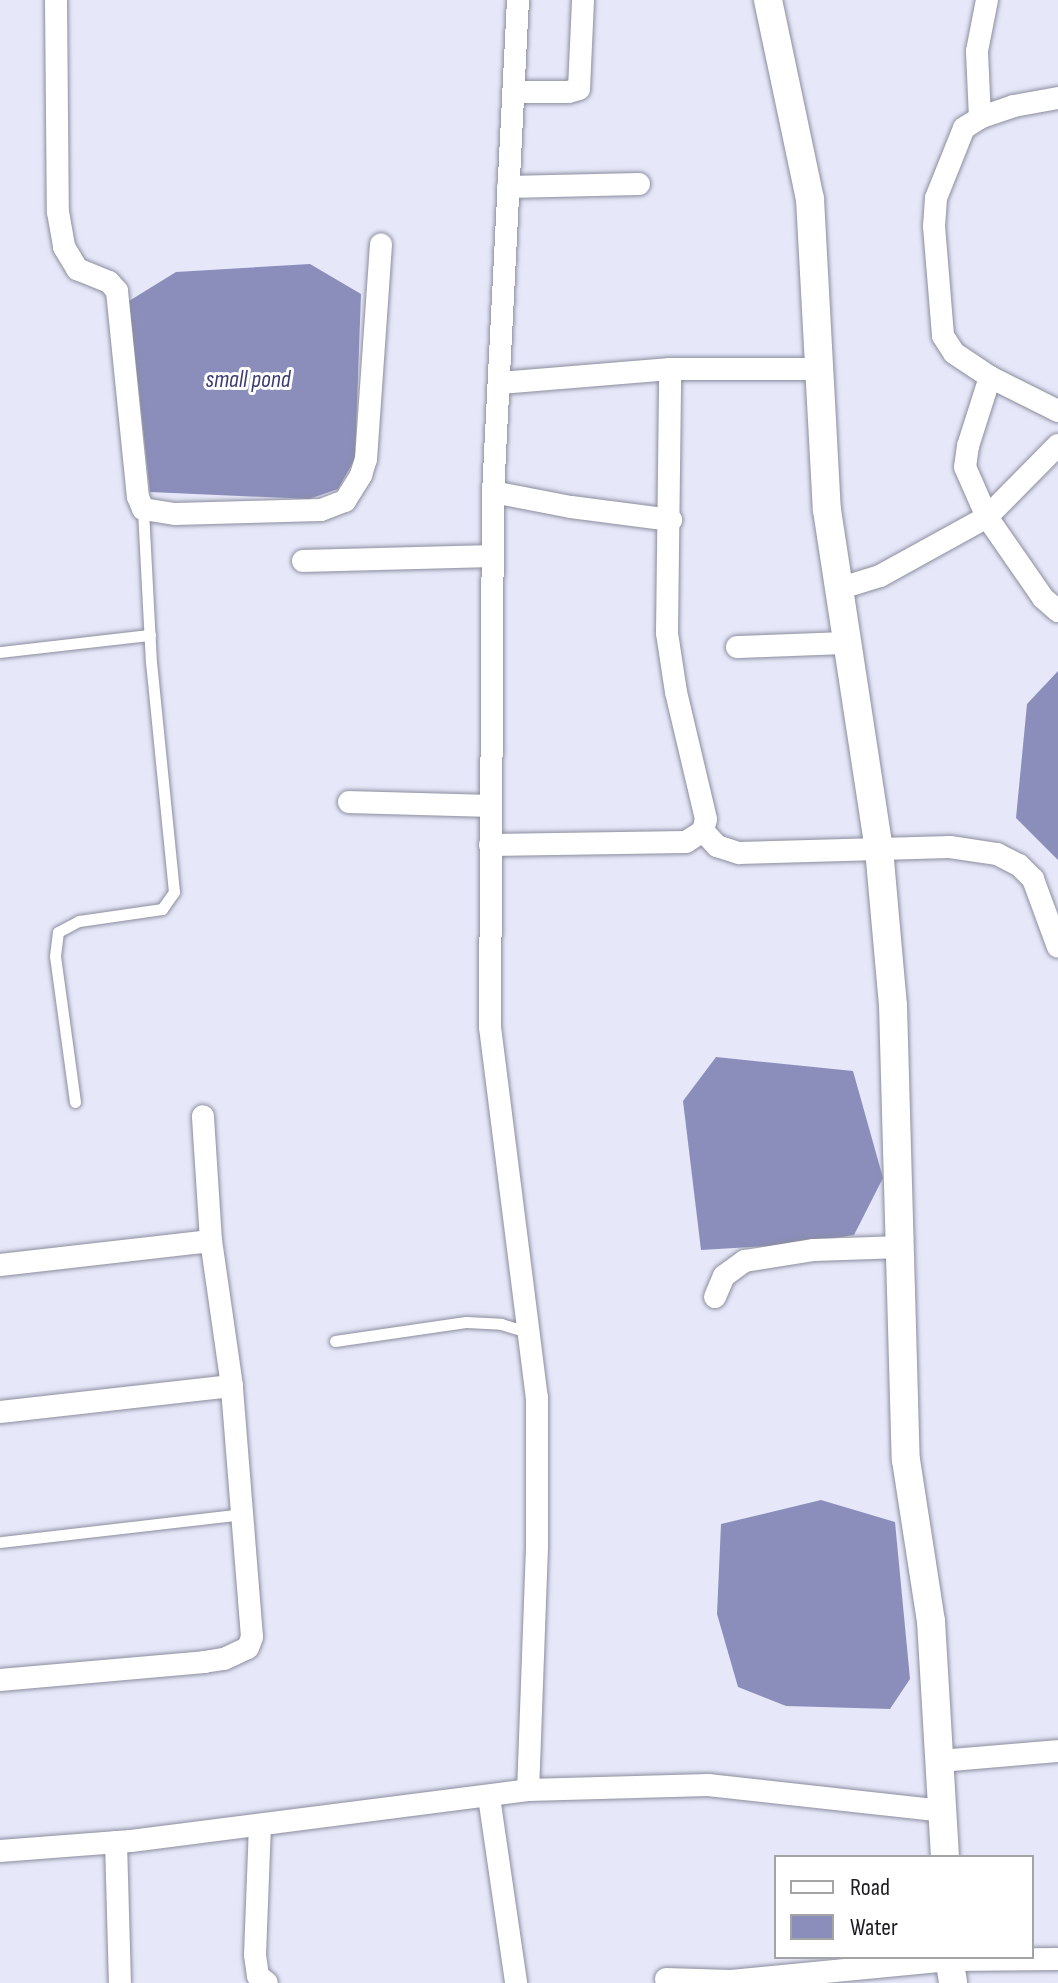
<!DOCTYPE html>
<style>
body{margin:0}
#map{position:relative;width:1058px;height:1983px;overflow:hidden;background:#e6e8fa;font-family:"Sofia Sans Condensed",sans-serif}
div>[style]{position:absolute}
.water>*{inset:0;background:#8b8ebb}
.roads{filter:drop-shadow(0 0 2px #8b8d9d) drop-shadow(0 0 2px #8b8d9d)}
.service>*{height:11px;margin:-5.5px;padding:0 5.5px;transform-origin:5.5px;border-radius:5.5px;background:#fff}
.minor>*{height:22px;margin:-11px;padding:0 11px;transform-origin:11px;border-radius:11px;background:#fff}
.tertiary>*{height:28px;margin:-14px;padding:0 14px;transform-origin:14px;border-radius:14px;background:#fff}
span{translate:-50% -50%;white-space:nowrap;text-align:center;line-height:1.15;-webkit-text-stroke:6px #fff;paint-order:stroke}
.water-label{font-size:24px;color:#3c3b75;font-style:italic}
.legend{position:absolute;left:774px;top:1855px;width:260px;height:104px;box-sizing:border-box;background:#fff;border:2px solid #a4a4a7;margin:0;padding:10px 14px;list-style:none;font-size:24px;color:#1c1c22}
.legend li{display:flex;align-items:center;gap:16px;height:40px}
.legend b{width:40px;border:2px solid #a4a4a7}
</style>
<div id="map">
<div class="water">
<i style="clip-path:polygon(310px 264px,361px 294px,355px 459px,338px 489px,309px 499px,150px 492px,129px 301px,176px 272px)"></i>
<i style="clip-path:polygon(1058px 671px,1058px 860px,1016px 818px,1027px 704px)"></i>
<i style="clip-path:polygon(716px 1057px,853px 1071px,883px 1178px,854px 1235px,787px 1245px,701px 1250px,683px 1101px)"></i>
<i style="clip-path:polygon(821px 1500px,895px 1522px,910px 1679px,890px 1709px,786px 1706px,738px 1687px,717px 1614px,721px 1524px)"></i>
</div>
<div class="roads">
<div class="service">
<i style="left:0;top:652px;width:151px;rotate:-6.5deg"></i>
<i style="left:75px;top:1102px;width:147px;rotate:-97.8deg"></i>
<i style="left:55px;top:956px;width:24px;rotate:-83deg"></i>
<i style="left:58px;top:932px;width:24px;rotate:-28deg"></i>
<i style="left:79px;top:921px;width:84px;rotate:-8.2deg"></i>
<i style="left:162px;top:909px;width:21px;rotate:-55deg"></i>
<i style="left:174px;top:892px;width:230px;rotate:-95.7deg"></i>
<i style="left:151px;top:663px;width:154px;rotate:-93deg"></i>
<i style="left:335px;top:1341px;width:132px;rotate:-8.3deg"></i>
<i style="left:466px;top:1322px;width:35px;rotate:3deg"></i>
<i style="left:501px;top:1324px;width:30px;rotate:17deg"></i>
<i style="left:1px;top:1542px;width:243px;rotate:-6.6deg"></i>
</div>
<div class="minor">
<i style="left:56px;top:0;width:212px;rotate:89.5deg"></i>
<i style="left:58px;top:212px;width:36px;rotate:80deg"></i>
<i style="left:64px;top:247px;width:26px;rotate:59deg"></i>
<i style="left:77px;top:269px;width:35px;rotate:22deg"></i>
<i style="left:109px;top:282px;width:12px;rotate:48deg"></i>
<i style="left:117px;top:291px;width:207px;rotate:84.2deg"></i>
<i style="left:138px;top:497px;width:13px;rotate:67deg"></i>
<i style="left:143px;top:509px;width:32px;rotate:9deg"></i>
<i style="left:175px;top:514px;width:146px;rotate:-1.6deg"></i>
<i style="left:321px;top:510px;width:26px;rotate:-21deg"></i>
<i style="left:345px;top:501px;width:31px;rotate:-58deg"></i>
<i style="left:361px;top:475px;width:17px;rotate:-73deg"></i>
<i style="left:366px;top:459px;width:215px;rotate:-86deg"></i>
<i style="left:518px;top:0;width:493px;rotate:92.9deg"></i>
<i style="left:493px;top:492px;width:535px;rotate:90.32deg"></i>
<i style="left:490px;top:1027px;width:373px;rotate:82.8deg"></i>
<i style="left:537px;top:1397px;width:150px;rotate:90deg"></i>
<i style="left:537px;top:1547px;width:243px;rotate:92.1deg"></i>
<i style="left:513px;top:92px;width:55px"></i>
<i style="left:568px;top:92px;width:11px;rotate:-15deg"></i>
<i style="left:579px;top:89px;width:89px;rotate:-87.4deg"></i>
<i style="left:1058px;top:98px;width:45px;rotate:169.7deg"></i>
<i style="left:1014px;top:106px;width:36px;rotate:161deg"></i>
<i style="left:980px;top:118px;width:19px;rotate:148deg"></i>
<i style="left:964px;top:128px;width:75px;rotate:111.8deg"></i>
<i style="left:936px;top:198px;width:28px;rotate:94deg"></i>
<i style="left:934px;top:226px;width:110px;rotate:85.3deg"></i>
<i style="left:943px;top:336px;width:20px;rotate:57deg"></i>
<i style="left:954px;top:353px;width:43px;rotate:33.7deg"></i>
<i style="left:990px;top:377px;width:76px;rotate:26.6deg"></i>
<i style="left:980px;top:118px;width:67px;rotate:-92.6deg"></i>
<i style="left:977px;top:51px;width:52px;rotate:-78.9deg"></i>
<i style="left:508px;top:187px;width:131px;rotate:-1.3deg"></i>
<i style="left:990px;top:377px;width:72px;rotate:107.7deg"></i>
<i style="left:968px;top:446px;width:21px;rotate:98deg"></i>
<i style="left:965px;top:467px;width:55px;rotate:66.3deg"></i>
<i style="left:987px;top:517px;width:98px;rotate:55.3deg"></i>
<i style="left:1043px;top:598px;width:20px;rotate:41deg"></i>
<i style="left:500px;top:383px;width:171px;rotate:-4.7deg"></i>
<i style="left:670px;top:369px;width:148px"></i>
<i style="left:493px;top:492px;width:79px;rotate:10.9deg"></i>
<i style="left:571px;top:507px;width:101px;rotate:7.4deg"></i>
<i style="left:303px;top:561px;width:189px;rotate:-1.5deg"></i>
<i style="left:838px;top:589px;width:44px;rotate:-17.2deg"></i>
<i style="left:880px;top:576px;width:122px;rotate:-28.9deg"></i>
<i style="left:987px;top:517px;width:101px;rotate:-45.4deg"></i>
<i style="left:737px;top:647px;width:110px;rotate:-2.1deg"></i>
<i style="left:349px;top:802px;width:141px;rotate:1.6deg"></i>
<i style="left:703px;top:831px;width:21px;rotate:47deg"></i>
<i style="left:717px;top:846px;width:23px;rotate:18deg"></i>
<i style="left:739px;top:853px;width:211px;rotate:-1.6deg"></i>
<i style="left:950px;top:847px;width:48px;rotate:8.5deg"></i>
<i style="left:997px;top:854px;width:25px;rotate:27deg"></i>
<i style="left:1019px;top:865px;width:20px;rotate:45deg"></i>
<i style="left:1033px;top:879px;width:72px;rotate:69.8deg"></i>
<i style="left:490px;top:845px;width:196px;rotate:-0.9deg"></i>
<i style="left:686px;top:842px;width:20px;rotate:-33deg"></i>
<i style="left:703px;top:831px;width:12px;rotate:-76deg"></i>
<i style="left:706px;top:819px;width:130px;rotate:-103.3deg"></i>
<i style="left:676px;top:692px;width:60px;rotate:-98.7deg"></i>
<i style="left:667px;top:633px;width:264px;rotate:-89.3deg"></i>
<i style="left:0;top:1265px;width:212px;rotate:-6.5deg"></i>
<i style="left:715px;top:1297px;width:23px;rotate:-67deg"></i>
<i style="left:724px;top:1276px;width:26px;rotate:-36deg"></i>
<i style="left:745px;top:1261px;width:70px;rotate:-9.1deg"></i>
<i style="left:814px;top:1250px;width:88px;rotate:-2deg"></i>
<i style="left:0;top:1412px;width:233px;rotate:-6.4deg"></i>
<i style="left:0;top:1680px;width:205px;rotate:-5deg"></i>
<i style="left:204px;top:1662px;width:20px;rotate:-9deg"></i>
<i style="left:224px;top:1659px;width:26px;rotate:-25deg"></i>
<i style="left:248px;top:1648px;width:12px;rotate:-70deg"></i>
<i style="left:252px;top:1637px;width:252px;rotate:-94.6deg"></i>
<i style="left:232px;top:1386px;width:147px;rotate:-98.2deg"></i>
<i style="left:211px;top:1241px;width:125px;rotate:-93.7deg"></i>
<i style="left:939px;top:1761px;width:119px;rotate:-4.8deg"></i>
<i style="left:489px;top:1797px;width:188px;rotate:81.7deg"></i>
<i style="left:260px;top:1825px;width:130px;rotate:92.2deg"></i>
<i style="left:255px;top:1955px;width:21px;rotate:82deg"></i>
<i style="left:258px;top:1976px;width:11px;rotate:38deg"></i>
<i style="left:116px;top:1842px;width:140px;rotate:88.4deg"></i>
<i style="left:0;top:1851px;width:131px;rotate:-4.4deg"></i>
<i style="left:131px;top:1841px;width:400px;rotate:-7.3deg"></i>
<i style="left:528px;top:1790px;width:180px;rotate:-1.6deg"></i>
<i style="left:708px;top:1785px;width:236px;rotate:6.3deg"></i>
<i style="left:666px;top:1979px;width:65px;rotate:1.8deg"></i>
<i style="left:731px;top:1981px;width:219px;rotate:-5.5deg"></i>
<i style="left:949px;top:1960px;width:109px;rotate:-0.5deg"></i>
</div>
<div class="tertiary">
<i style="left:768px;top:0;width:203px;rotate:78.1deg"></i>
<i style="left:810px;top:199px;width:311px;rotate:86.9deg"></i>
<i style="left:827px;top:510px;width:343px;rotate:81.3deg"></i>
<i style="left:879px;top:849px;width:157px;rotate:84.9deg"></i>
<i style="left:893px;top:1005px;width:455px;rotate:88.4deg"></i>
<i style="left:906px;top:1460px;width:163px;rotate:81.2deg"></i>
<i style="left:931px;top:1621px;width:236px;rotate:86.6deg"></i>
<i style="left:949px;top:1957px;width:26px;rotate:81deg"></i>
</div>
</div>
<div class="water-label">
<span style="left:248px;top:380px">small pond</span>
</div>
<ul class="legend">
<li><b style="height:10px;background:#fff"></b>Road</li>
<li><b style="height:22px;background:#8b8ebb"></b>Water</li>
</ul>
</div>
